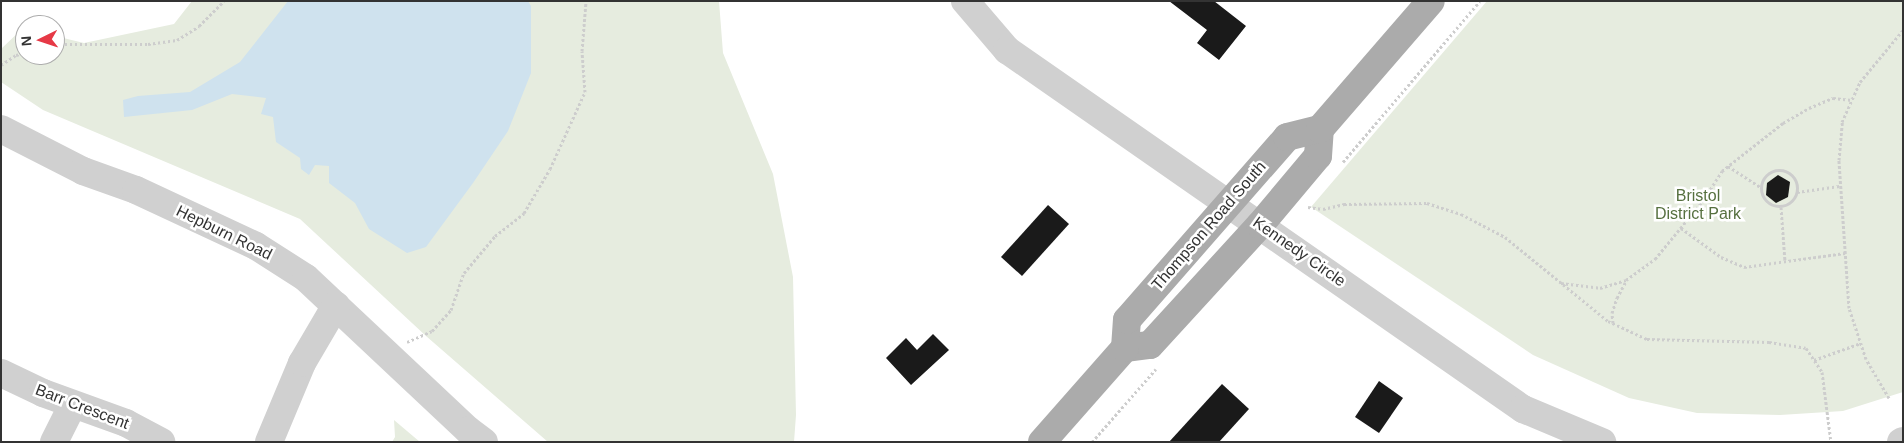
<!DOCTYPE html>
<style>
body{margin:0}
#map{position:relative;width:1904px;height:443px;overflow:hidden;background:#fff;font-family:Helvetica,sans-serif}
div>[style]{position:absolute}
.green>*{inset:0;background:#e6ecdf}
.water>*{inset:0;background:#cfe2ee}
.building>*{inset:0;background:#1a1a1a}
.path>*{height:3px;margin-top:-1.5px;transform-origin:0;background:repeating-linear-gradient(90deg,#cdcdcd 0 2.5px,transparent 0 5px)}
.path>.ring{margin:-1.5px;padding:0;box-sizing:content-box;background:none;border:3px solid #cdcdcd;border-radius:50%}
.minor>*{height:28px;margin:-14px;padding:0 14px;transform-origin:14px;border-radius:14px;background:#d0d0d0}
.major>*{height:28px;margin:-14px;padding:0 14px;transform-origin:14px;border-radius:14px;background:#ababab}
span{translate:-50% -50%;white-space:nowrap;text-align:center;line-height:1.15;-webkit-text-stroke:5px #fff;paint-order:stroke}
.park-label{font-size:16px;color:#56703f}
.street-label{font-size:16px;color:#333}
.frame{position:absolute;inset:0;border:2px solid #333;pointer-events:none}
.north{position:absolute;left:15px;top:15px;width:50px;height:50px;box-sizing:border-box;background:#fff;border:1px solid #adadad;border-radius:50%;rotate:266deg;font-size:14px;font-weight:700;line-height:20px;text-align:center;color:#333}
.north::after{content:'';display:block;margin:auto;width:18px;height:22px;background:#e63946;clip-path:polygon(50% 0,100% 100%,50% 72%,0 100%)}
</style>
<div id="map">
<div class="green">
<i style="clip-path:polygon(192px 1px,719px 1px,723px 53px,773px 174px,793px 277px,796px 415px,794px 442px,548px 442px,426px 336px,300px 219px,43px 110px,1px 82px,1px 49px,23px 28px,25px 29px,25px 55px,55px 55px,55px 36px,84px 43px,174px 24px)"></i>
<i style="clip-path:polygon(1487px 1px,1903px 1px,1903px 392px,1843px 411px,1780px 415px,1697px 413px,1629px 398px,1533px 355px,1311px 207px)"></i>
<i style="clip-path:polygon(394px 420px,420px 442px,392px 442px,395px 437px)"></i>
</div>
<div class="water">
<i style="clip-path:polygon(288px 1px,528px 1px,531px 6px,531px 73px,508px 131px,473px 183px,426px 247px,407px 253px,369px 229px,355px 203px,329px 183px,329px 166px,315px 165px,309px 175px,301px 169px,300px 158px,276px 142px,273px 117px,261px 114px,266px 98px,232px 94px,192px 110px,124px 117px,123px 100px,138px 96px,190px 92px,240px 62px)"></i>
</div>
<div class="building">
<i style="clip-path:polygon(1169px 1px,1214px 1px,1246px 26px,1219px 60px,1197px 43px,1207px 30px)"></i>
<i style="clip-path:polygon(1778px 175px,1790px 182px,1788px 197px,1776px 203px,1766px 195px,1767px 183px)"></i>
<i style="clip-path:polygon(1048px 205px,1069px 224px,1022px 276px,1001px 257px)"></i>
<i style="clip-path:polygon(933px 334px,949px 350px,911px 385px,886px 358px,906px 338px,917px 350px)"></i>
<i style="clip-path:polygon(1379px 381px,1403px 398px,1379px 433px,1355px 417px)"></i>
<i style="clip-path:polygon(1222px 384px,1249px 409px,1219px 442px,1169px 442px)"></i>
</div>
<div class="path">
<i style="left:55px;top:44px;width:93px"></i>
<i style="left:148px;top:44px;width:29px;rotate:-8deg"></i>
<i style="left:177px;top:40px;width:26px;rotate:-32deg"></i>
<i style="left:199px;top:26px;width:35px;rotate:-45deg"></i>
<i style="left:1px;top:65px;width:18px;rotate:-34deg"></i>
<i style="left:16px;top:55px;width:9px;rotate:-13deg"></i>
<i style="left:1343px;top:162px;width:211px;rotate:-49.6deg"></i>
<i style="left:1728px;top:166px;width:38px;rotate:33deg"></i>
<i class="ring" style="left:1761px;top:170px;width:33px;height:33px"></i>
<i style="left:1797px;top:192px;width:43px;rotate:-7.9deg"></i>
<i style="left:1308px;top:207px;width:15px;rotate:8deg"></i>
<i style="left:1323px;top:209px;width:22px;rotate:-13deg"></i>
<i style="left:1344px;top:204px;width:83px;rotate:-0.7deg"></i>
<i style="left:1427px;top:203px;width:36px;rotate:18deg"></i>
<i style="left:1461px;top:214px;width:50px;rotate:27.6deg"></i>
<i style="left:1505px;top:237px;width:133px;rotate:39.2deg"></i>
<i style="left:1608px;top:321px;width:43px;rotate:24.8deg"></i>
<i style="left:1647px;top:339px;width:122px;rotate:1.4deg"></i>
<i style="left:1769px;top:342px;width:37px;rotate:9deg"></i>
<i style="left:1806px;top:348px;width:29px;rotate:56deg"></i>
<i style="left:1822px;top:372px;width:71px;rotate:82.7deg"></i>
<i style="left:1781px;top:207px;width:54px;rotate:85.8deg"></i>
<i style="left:1681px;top:228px;width:49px;rotate:35.9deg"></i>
<i style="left:1721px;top:257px;width:25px;rotate:23deg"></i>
<i style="left:1744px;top:267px;width:102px;rotate:-7.9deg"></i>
<i style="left:1561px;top:283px;width:39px;rotate:7deg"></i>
<i style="left:1600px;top:288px;width:27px;rotate:-17deg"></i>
<i style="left:1626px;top:280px;width:36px;rotate:-36deg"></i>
<i style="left:1655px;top:259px;width:74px;rotate:-50.5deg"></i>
<i style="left:1702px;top:202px;width:37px;rotate:-57deg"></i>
<i style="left:1722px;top:171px;width:78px;rotate:-38.2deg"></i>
<i style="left:1783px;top:123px;width:30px;rotate:-30deg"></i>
<i style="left:1809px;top:108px;width:26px;rotate:-23deg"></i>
<i style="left:1833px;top:98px;width:19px;rotate:6deg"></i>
<i style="left:1613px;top:323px;width:10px;rotate:-96deg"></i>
<i style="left:1612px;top:313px;width:16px;rotate:-72deg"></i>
<i style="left:1617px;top:298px;width:19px;rotate:-62deg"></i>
<i style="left:407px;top:342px;width:27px;rotate:-24deg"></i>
<i style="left:432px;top:331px;width:28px;rotate:-48deg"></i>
<i style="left:451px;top:310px;width:39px;rotate:-71deg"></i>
<i style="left:464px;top:273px;width:48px;rotate:-50deg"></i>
<i style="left:495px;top:236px;width:37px;rotate:-38deg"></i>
<i style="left:524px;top:213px;width:51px;rotate:-59.4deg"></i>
<i style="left:550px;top:169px;width:85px;rotate:-65.6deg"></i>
<i style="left:585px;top:92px;width:41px;rotate:-94.2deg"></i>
<i style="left:582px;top:51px;width:50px;rotate:-85.4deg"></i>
<i style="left:1814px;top:360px;width:50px;rotate:-19.9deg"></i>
<i style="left:1889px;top:398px;width:45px;rotate:-120.5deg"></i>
<i style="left:1866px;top:359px;width:54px;rotate:-108.4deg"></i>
<i style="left:1849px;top:308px;width:148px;rotate:-93.9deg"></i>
<i style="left:1839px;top:160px;width:38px;rotate:-85deg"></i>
<i style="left:1842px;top:122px;width:44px;rotate:-65.8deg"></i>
<i style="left:1860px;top:82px;width:67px;rotate:-50.4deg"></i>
<i style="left:1092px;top:442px;width:97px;rotate:-48.8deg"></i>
</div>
<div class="minor">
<i style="left:965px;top:1px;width:65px;rotate:49.4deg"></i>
<i style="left:1007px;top:50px;width:629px;rotate:34.83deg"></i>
<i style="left:1523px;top:409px;width:86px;rotate:22.7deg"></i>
<i style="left:1px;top:129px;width:92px;rotate:27.1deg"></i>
<i style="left:83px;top:171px;width:56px;rotate:19.7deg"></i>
<i style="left:136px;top:190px;width:132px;rotate:25deg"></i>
<i style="left:256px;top:246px;width:59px;rotate:32.6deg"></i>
<i style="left:306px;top:278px;width:222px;rotate:43.2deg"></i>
<i style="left:468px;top:430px;width:20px;rotate:37deg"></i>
<i style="left:1px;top:373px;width:47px;rotate:25.5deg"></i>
<i style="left:43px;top:393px;width:88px;rotate:19.9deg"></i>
<i style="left:126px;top:423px;width:40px;rotate:28deg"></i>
<i style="left:54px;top:442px;width:42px;rotate:-63.4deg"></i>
<i style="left:269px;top:442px;width:86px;rotate:-67.3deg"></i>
<i style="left:302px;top:363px;width:67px;rotate:-59.6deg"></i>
<i style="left:1901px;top:442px;width:2px;rotate:-27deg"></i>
</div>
<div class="major">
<i style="left:1125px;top:348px;width:25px;rotate:-7deg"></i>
<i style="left:1150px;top:345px;width:163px;rotate:-47.5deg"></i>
<i style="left:1260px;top:225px;width:90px;rotate:-50deg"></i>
<i style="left:1318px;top:156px;width:27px;rotate:-86deg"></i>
<i style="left:1042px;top:442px;width:125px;rotate:-48.6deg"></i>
<i style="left:1125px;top:348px;width:28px;rotate:-86deg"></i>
<i style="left:1127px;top:320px;width:243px;rotate:-48.8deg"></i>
<i style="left:1287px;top:137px;width:34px;rotate:-14deg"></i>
<i style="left:1320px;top:129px;width:169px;rotate:-49.1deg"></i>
</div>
<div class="park-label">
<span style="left:1698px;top:205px">Bristol<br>District Park</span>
</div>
<div class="street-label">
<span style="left:1209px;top:226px;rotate:-49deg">Thompson Road South</span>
<span style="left:224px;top:233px;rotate:26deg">Hepburn Road</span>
<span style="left:1299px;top:252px;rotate:35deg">Kennedy Circle</span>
<span style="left:82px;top:407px;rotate:21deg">Barr Crescent</span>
</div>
<div class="frame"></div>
<div class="north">N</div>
</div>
